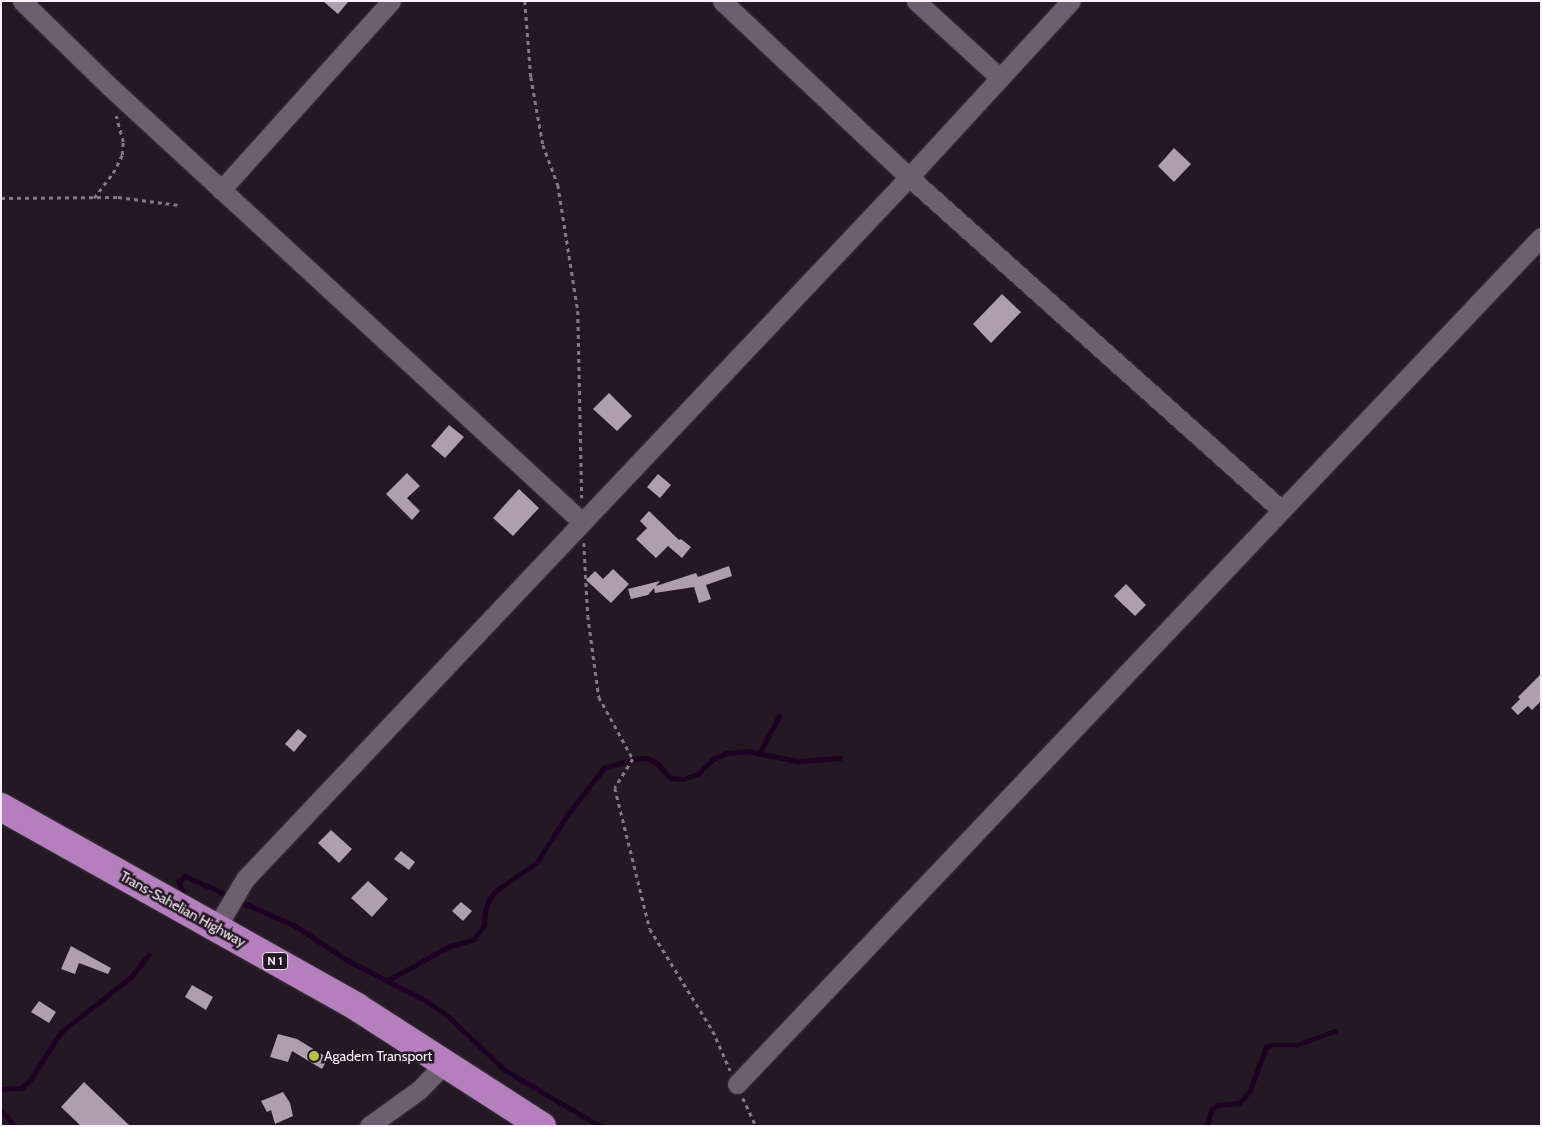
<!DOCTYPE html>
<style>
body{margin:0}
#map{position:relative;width:1542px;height:1127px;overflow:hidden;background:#241825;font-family:Cabin,sans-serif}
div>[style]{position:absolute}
.stream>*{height:4.5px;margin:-2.25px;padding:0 2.25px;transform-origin:2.25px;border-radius:2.25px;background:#1d0022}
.building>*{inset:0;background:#ae9eb0}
.path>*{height:2.5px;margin-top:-1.25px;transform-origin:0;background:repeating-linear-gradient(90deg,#847a85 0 4px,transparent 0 8px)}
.roads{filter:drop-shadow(0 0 1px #3c333d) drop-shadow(0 0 1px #3c333d)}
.minor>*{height:19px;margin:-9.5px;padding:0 9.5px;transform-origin:9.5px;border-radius:9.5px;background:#6e5f70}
.highway>*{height:28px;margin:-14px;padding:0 14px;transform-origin:14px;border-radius:14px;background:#b47fbc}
.dots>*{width:14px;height:14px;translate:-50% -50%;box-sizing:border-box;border:2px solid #241825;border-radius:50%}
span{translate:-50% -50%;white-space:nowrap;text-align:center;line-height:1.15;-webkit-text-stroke:5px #241825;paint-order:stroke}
.shield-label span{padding:1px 4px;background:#241825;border:1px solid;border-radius:4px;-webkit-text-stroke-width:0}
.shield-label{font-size:12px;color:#f9f0fa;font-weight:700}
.street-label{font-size:14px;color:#f9f0fa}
.poi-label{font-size:14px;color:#f9f0fa}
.left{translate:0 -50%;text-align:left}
.frame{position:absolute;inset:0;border:2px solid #f9f0fa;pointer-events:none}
</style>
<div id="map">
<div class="stream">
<i style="left:759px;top:754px;width:43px;rotate:-62.2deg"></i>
<i style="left:184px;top:896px;width:15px;rotate:-110deg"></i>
<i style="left:179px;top:882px;width:8px;rotate:-45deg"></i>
<i style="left:185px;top:876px;width:49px;rotate:24deg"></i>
<i style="left:237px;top:900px;width:62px;rotate:23.7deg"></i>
<i style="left:294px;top:925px;width:64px;rotate:33.4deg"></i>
<i style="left:347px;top:960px;width:90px;rotate:27.1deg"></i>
<i style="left:427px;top:1001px;width:29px;rotate:36deg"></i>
<i style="left:450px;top:1018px;width:76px;rotate:43.4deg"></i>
<i style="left:505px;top:1070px;width:110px;rotate:30.5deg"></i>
<i style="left:388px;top:980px;width:71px;rotate:-28.7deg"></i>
<i style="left:450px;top:946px;width:24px;rotate:-15deg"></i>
<i style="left:473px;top:940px;width:18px;rotate:-52deg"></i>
<i style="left:484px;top:926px;width:14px;rotate:-86deg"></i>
<i style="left:485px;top:912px;width:14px;rotate:-73deg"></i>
<i style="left:489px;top:899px;width:11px;rotate:-49deg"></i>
<i style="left:496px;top:891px;width:50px;rotate:-35.3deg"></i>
<i style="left:537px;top:862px;width:56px;rotate:-57.4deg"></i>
<i style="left:567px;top:815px;width:60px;rotate:-51.8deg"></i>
<i style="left:604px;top:768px;width:30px;rotate:-17deg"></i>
<i style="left:633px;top:759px;width:14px;rotate:-4deg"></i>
<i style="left:647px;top:758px;width:11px;rotate:27deg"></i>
<i style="left:657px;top:763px;width:21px;rotate:47deg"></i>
<i style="left:671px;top:778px;width:13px;rotate:4deg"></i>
<i style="left:684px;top:779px;width:15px;rotate:-20deg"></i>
<i style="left:698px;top:774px;width:21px;rotate:-45deg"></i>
<i style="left:713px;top:759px;width:15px;rotate:-23deg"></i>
<i style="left:727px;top:753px;width:21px;rotate:-5deg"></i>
<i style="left:748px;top:751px;width:50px;rotate:11.5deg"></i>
<i style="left:797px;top:761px;width:43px;rotate:-4deg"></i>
<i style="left:1px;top:1089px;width:21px;rotate:-3deg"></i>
<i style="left:22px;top:1088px;width:11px;rotate:-45deg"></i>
<i style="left:30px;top:1080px;width:57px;rotate:-57.1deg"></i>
<i style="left:61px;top:1032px;width:89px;rotate:-38.2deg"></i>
<i style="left:131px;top:977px;width:28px;rotate:-51deg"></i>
<i style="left:1px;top:1110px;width:21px;rotate:49deg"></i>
<i style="left:1207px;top:1126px;width:16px;rotate:-75deg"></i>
<i style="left:1211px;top:1111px;width:8px;rotate:-45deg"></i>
<i style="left:1217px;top:1105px;width:22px;rotate:-5deg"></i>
<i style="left:1239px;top:1103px;width:7px;rotate:-45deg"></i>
<i style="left:1244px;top:1098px;width:10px;rotate:-53deg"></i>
<i style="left:1250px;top:1090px;width:46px;rotate:-69.6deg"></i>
<i style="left:1266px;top:1047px;width:5px;rotate:-22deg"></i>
<i style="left:1271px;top:1045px;width:25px"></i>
<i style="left:1296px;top:1045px;width:41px;rotate:-19.7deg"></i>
</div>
<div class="building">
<i style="clip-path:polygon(323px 1px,349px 1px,338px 14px)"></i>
<i style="clip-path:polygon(1174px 148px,1191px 164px,1174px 182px,1158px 166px)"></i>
<i style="clip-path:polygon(1002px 294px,1021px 312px,991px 343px,973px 324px)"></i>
<i style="clip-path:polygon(609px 393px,632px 416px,617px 431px,593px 409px)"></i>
<i style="clip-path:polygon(449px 425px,464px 437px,445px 458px,431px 446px)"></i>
<i style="clip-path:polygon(407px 473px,420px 486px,407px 498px,420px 511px,412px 520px,386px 494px)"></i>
<i style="clip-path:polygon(658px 474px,671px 485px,660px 498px,647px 487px)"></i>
<i style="clip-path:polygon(519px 489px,539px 508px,513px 536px,493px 518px)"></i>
<i style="clip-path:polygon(649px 511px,679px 540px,681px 539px,691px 547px,682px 558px,668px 546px,656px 558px,636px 539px,647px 528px,640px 521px)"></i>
<i style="clip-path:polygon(729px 566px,732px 576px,706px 585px,711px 599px,699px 603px,694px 587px,655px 593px,654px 588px,648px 595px,631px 599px,628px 589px,660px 581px,656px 586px,696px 573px,698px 577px)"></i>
<i style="clip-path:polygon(613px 569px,629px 584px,611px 603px,586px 580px,595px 571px,603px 579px)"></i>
<i style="clip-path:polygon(1126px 584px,1146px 605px,1135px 616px,1114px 596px)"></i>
<i style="clip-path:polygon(1541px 674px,1541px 701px,1532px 710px,1528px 706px,1518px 715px,1511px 708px,1520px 699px,1518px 697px)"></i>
<i style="clip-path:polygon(298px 729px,307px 736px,294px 752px,285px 744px)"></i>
<i style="clip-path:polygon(331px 830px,352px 849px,339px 863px,318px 843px)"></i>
<i style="clip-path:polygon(401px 851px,415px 862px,409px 870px,394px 859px)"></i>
<i style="clip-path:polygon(368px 881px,388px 899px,372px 917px,351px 898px)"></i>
<i style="clip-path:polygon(461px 902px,472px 911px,463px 921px,452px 911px)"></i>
<i style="clip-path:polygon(71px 946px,111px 968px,108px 974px,79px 963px,75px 974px,61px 969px)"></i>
<i style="clip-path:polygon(192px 985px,213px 997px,206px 1010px,185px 997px)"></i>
<i style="clip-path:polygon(39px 1001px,56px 1012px,49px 1023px,31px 1012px)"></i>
<i style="clip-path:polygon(278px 1034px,297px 1039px,328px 1058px,322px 1069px,292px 1051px,288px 1062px,270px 1057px)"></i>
<i style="clip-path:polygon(84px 1082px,130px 1126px,81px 1126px,61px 1107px)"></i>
<i style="clip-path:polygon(283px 1092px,290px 1103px,293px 1116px,275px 1124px,271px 1110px,267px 1112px,261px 1101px)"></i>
</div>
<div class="path">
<i style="left:525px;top:1px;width:76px;rotate:85.5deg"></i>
<i style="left:531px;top:77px;width:69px;rotate:80deg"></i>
<i style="left:543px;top:145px;width:43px;rotate:69.4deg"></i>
<i style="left:558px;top:185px;width:128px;rotate:81deg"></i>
<i style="left:578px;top:311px;width:187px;rotate:88.8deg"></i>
<i style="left:1px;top:198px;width:117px;rotate:-0.5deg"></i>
<i style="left:118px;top:197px;width:61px;rotate:7.6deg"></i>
<i style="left:94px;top:198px;width:31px;rotate:-53deg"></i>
<i style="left:113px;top:173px;width:20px;rotate:-63deg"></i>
<i style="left:122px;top:155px;width:13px;rotate:-86deg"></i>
<i style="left:123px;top:142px;width:27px;rotate:-105deg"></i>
<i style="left:584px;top:543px;width:73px;rotate:86.9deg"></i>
<i style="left:588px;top:616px;width:82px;rotate:82.3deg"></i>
<i style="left:599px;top:697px;width:71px;rotate:61.3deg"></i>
<i style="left:633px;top:759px;width:34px;rotate:122deg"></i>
<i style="left:615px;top:788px;width:145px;rotate:76.1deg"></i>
<i style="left:650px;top:929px;width:120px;rotate:58.3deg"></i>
<i style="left:713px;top:1031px;width:43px;rotate:66.4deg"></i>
<i style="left:743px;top:1098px;width:31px;rotate:65deg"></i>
</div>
<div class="roads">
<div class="minor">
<i style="left:22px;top:1px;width:120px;rotate:44.3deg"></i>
<i style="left:108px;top:85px;width:645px;rotate:42.67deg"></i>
<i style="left:722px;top:1px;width:257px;rotate:43.3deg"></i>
<i style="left:909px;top:177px;width:499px;rotate:41.8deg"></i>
<i style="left:916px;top:1px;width:114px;rotate:42.5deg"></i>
<i style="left:221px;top:190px;width:254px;rotate:-48deg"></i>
<i style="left:216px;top:928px;width:57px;rotate:-59.4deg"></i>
<i style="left:245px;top:879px;width:966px;rotate:-46.59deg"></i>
<i style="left:909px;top:177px;width:239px;rotate:-47.4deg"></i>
<i style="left:737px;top:1084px;width:1168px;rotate:-46.49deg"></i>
<i style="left:369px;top:1126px;width:62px;rotate:-35.8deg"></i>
<i style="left:419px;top:1090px;width:37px;rotate:-46deg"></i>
</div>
<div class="highway">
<i style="left:1px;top:807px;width:408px;rotate:29.3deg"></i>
<i style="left:357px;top:1007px;width:220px;rotate:32.8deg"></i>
</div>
</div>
<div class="dots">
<i style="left:314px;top:1056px;background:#bac045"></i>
</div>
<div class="shield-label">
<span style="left:275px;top:961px">N 1</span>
</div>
<div class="street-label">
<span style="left:183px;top:909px;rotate:29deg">Trans-Sahelian Highway</span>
</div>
<div class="poi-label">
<span class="left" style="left:324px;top:1056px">Agadem Transport</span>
</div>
<div class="frame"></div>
</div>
